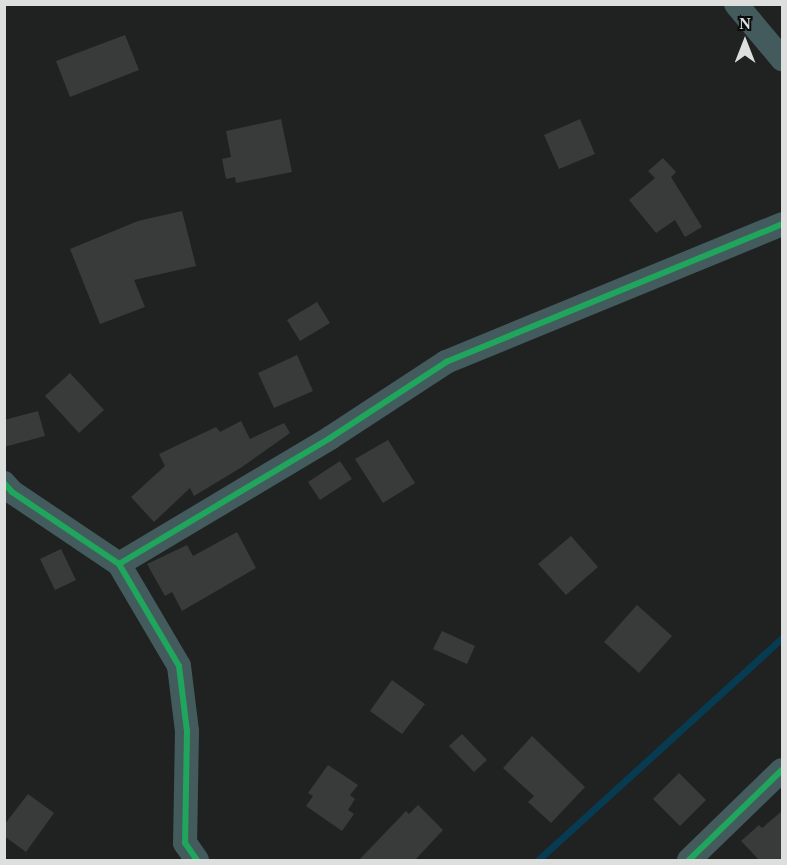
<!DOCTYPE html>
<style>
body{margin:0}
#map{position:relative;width:787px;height:865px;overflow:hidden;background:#202121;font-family:"Times New Roman",serif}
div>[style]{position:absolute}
.stream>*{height:7px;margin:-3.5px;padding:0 3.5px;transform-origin:3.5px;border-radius:3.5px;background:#073b52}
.building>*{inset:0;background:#393b3a}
.street>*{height:24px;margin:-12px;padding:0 12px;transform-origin:12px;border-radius:12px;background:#435b5c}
.cycleway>*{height:6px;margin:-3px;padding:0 3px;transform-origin:3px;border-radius:3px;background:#20a55d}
span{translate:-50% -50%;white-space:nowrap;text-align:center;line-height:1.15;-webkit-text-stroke:4.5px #0a0b0b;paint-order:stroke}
.frame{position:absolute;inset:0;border:6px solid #dddfde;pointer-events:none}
.north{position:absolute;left:715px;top:12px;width:60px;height:60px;-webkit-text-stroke:4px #0a0b0b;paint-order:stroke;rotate:0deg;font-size:16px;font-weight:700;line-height:24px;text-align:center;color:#dddfde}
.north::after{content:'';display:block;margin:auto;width:21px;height:27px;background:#dddfde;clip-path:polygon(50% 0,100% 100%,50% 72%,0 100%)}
</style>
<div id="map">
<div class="stream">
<i style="left:538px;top:860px;width:330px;rotate:-42.3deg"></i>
</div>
<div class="building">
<i style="clip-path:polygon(125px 35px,139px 70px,70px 97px,56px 61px)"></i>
<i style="clip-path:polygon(281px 119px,292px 172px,236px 183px,235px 177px,226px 179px,222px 159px,231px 157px,226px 131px)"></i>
<i style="clip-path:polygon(580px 119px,595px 154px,559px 169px,544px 135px)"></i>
<i style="clip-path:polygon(663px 158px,676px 172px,671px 177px,702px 227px,685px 237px,675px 220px,656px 233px,629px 200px,655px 178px,648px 171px)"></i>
<i style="clip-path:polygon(182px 211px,196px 266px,134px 280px,145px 307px,100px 324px,70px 249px,138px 221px)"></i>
<i style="clip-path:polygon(317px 302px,330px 323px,300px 341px,287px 320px)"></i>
<i style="clip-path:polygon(297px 355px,313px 391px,274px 408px,258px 373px)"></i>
<i style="clip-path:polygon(70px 373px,104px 410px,79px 433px,45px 396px)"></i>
<i style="clip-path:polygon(38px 411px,45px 436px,4px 447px,4px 420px)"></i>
<i style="clip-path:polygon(241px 421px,250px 439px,284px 423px,290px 433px,242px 467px,194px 496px,190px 488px,154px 522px,131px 497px,165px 466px,159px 454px,216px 427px,220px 432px)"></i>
<i style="clip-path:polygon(388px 440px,415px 483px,383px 503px,355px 459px)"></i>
<i style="clip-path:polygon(340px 461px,352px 479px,320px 500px,308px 482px)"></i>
<i style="clip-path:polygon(237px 532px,256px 568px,182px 611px,172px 592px,165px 596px,147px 564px,187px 545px,193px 556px)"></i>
<i style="clip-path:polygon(571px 536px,598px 567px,566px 595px,538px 564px)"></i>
<i style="clip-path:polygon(61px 549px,76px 580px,55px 590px,40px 559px)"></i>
<i style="clip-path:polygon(637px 605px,672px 636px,639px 673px,604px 642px)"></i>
<i style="clip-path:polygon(442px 631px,475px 646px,467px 664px,433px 649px)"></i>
<i style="clip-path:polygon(392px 680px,425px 704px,402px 734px,370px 711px)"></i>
<i style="clip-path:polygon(462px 734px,487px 760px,474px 772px,449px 746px)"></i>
<i style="clip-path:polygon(532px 736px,585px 787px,551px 823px,528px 802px,534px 796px,503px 768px)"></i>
<i style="clip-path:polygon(328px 765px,358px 785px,350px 795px,355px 799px,348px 810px,354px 814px,342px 831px,306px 806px,313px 796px,308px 793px)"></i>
<i style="clip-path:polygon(679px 773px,706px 800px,680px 826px,653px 799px)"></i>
<i style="clip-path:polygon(28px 794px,54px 813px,26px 852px,4px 836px,4px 825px)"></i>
<i style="clip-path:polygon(418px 805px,443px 830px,414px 861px,358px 861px,406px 811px,409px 814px)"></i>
<i style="clip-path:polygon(783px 810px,783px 861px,760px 861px,741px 841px,759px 825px,762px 828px)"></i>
</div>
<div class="street">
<i style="left:736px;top:4px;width:72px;rotate:50.1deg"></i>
<i style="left:4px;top:483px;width:12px;rotate:48deg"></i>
<i style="left:12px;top:492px;width:129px;rotate:33.9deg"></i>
<i style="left:119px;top:564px;width:118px;rotate:59.5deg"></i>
<i style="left:179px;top:666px;width:65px;rotate:83deg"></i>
<i style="left:187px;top:731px;width:112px;rotate:91deg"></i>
<i style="left:185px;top:843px;width:21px;rotate:55deg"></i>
<i style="left:119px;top:564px;width:246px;rotate:-30.8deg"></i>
<i style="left:330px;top:438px;width:139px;rotate:-33.2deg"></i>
<i style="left:446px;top:362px;width:363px;rotate:-22.3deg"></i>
<i style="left:689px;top:860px;width:129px;rotate:-44.1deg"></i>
</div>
<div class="cycleway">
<i style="left:4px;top:483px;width:12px;rotate:48deg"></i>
<i style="left:12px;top:492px;width:129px;rotate:33.9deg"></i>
<i style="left:119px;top:564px;width:118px;rotate:59.5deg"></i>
<i style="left:179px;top:666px;width:65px;rotate:83deg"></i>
<i style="left:187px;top:731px;width:112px;rotate:91deg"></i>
<i style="left:185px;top:843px;width:21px;rotate:55deg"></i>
<i style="left:119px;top:564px;width:246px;rotate:-30.8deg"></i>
<i style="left:330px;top:438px;width:139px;rotate:-33.2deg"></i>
<i style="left:446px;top:362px;width:363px;rotate:-22.3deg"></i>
<i style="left:689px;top:860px;width:129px;rotate:-44.1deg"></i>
</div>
<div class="frame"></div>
<div class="north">N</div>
</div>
